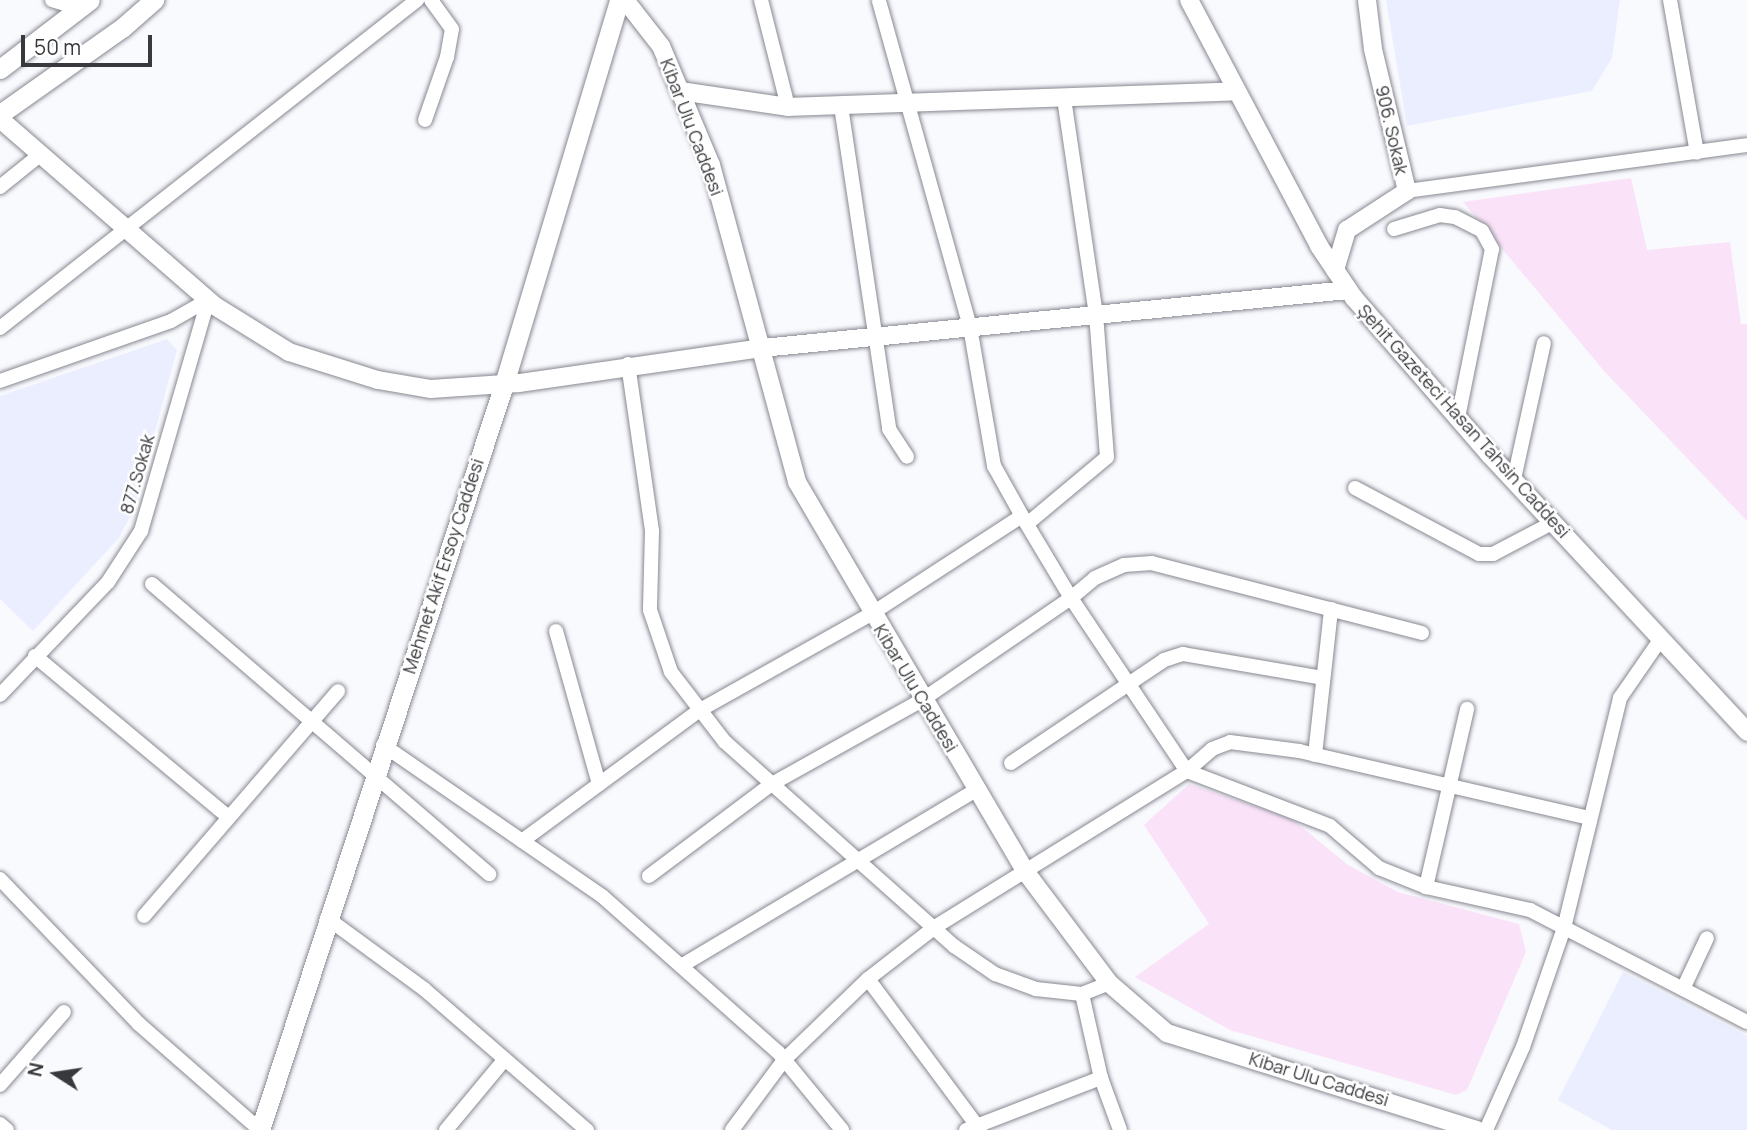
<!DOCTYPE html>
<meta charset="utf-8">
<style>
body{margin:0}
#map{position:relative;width:1747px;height:1130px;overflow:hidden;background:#f9fafe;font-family:Manrope,sans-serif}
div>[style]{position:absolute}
.built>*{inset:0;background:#ebeeff}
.green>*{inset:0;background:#fae3f9}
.roads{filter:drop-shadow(0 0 2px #878891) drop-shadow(0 0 2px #878891)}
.minor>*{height:14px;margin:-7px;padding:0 7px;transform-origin:7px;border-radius:7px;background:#fff}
.tertiary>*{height:18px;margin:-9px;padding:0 9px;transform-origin:9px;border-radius:9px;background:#fff}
.secondary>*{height:19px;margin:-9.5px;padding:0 9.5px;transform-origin:9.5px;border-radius:9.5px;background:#fff}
span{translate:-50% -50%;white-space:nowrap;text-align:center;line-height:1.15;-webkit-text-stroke:5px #fff;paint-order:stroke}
.street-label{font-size:18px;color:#38393d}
.north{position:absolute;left:21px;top:1039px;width:70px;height:70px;-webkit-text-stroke:5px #fff;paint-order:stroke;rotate:282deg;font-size:19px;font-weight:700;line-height:28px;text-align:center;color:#38393d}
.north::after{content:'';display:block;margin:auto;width:24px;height:32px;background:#38393d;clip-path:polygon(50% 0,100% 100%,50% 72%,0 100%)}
.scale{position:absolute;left:21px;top:35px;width:131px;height:32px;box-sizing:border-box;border:4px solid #38393d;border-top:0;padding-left:9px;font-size:21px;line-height:24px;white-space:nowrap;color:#38393d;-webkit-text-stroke:5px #fff;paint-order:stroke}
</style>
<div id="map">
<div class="built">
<i style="clip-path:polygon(1386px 0,1620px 0,1612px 58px,1592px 91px,1407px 126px)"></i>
<i style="clip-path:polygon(167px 339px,177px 350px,134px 509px,119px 538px,33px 631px,0 599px,0 396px)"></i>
<i style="clip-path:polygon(1623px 972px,1747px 1036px,1747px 1130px,1612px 1130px,1558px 1100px)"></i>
</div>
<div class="green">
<i style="clip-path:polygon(1631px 178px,1647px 250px,1730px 242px,1741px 324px,1747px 324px,1747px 521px,1604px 371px,1463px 202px)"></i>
<i style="clip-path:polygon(1189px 784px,1292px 819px,1348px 865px,1398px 892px,1519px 924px,1526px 952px,1467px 1090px,1456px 1095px,1230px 1030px,1135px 977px,1209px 924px,1144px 825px)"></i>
</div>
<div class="roads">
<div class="minor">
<i style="left:52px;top:0;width:30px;rotate:17deg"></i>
<i style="left:761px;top:0;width:110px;rotate:75.8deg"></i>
<i style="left:1670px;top:0;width:155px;rotate:80deg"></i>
<i style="left:841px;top:106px;width:327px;rotate:81.5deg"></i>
<i style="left:889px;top:429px;width:33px;rotate:57deg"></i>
<i style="left:425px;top:120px;width:67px;rotate:-70.8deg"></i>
<i style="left:447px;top:57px;width:28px;rotate:-80deg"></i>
<i style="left:452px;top:29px;width:36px;rotate:-126deg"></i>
<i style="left:0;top:187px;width:53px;rotate:-38.8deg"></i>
<i style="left:1407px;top:191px;width:343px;rotate:-7.7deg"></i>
<i style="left:1394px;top:229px;width:48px;rotate:-16.9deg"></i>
<i style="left:1440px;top:215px;width:15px;rotate:8deg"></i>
<i style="left:1455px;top:217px;width:30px;rotate:27deg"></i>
<i style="left:1482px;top:231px;width:21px;rotate:61deg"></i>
<i style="left:1492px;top:249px;width:172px;rotate:101.4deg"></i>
<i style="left:0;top:328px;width:531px;rotate:-38.19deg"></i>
<i style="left:628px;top:364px;width:169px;rotate:81.8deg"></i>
<i style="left:652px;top:531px;width:79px;rotate:91.5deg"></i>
<i style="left:650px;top:610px;width:65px;rotate:71.3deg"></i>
<i style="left:671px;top:672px;width:88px;rotate:52.4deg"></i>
<i style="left:725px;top:742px;width:307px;rotate:41.7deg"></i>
<i style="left:954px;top:946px;width:50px;rotate:34.3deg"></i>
<i style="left:995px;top:974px;width:44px;rotate:20.1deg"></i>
<i style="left:1036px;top:989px;width:46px;rotate:6.2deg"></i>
<i style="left:1082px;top:994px;width:29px;rotate:-22deg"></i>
<i style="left:0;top:381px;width:181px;rotate:-19.3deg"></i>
<i style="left:171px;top:321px;width:43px;rotate:-29.6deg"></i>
<i style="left:1514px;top:479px;width:139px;rotate:-77.6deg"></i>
<i style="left:1355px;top:488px;width:140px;rotate:28deg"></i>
<i style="left:1479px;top:554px;width:14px"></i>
<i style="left:1493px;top:554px;width:69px;rotate:-27.7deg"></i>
<i style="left:1027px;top:524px;width:104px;rotate:-39.9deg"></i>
<i style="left:1107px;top:457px;width:142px;rotate:-94.4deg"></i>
<i style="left:1096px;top:315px;width:218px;rotate:-98.4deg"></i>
<i style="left:152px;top:584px;width:445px;rotate:40.7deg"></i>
<i style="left:556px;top:631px;width:159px;rotate:74.3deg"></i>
<i style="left:1422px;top:633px;width:279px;rotate:-165.5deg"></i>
<i style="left:1152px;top:563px;width:28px;rotate:176deg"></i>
<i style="left:1124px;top:565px;width:32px;rotate:156deg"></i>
<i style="left:1095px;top:578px;width:31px;rotate:140deg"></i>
<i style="left:1071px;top:598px;width:208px;rotate:56.2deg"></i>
<i style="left:1187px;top:771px;width:153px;rotate:21deg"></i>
<i style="left:1330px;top:826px;width:65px;rotate:40.6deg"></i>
<i style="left:1379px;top:868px;width:51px;rotate:22deg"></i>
<i style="left:1426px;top:887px;width:107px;rotate:12.5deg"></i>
<i style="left:1530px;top:910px;width:244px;rotate:27.3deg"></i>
<i style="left:35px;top:656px;width:251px;rotate:39.8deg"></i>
<i style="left:0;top:695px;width:156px;rotate:-46.3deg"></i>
<i style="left:108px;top:582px;width:61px;rotate:-57.1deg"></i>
<i style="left:141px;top:531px;width:241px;rotate:-73.8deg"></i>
<i style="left:383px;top:745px;width:266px;rotate:34.6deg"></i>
<i style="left:602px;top:896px;width:235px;rotate:41.6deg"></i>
<i style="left:778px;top:1052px;width:101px;rotate:50.6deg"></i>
<i style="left:1315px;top:755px;width:147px;rotate:-83.7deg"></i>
<i style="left:1011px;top:763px;width:184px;rotate:-33.9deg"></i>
<i style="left:1164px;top:660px;width:20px;rotate:-18deg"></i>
<i style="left:1183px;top:654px;width:142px;rotate:9.7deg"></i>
<i style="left:522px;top:841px;width:221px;rotate:-36.4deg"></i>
<i style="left:700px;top:710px;width:196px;rotate:-29.3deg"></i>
<i style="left:871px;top:614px;width:180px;rotate:-33deg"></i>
<i style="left:1022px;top:516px;width:57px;rotate:-119.2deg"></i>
<i style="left:994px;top:466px;width:141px;rotate:-99.8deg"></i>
<i style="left:970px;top:327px;width:339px;rotate:-105.6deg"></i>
<i style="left:649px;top:876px;width:151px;rotate:-36.9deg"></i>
<i style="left:770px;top:785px;width:174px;rotate:-29.2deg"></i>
<i style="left:922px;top:700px;width:181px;rotate:-34.4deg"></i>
<i style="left:1071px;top:598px;width:96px;rotate:-120.9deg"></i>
<i style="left:0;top:879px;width:201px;rotate:46.2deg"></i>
<i style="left:139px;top:1024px;width:161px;rotate:41.2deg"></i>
<i style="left:1426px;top:887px;width:183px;rotate:-77deg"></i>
<i style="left:144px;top:916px;width:297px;rotate:-49.2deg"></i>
<i style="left:327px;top:918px;width:120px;rotate:36.2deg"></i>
<i style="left:424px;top:989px;width:216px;rotate:40.9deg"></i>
<i style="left:681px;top:966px;width:344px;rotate:-30.8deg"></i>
<i style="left:868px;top:979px;width:188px;rotate:53.4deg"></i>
<i style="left:1683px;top:989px;width:56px;rotate:-64.8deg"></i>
<i style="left:1082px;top:994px;width:86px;rotate:77.3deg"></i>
<i style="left:1101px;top:1078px;width:55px;rotate:69.9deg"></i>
<i style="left:0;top:1085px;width:97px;rotate:-48.8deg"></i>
<i style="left:0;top:1124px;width:9px;rotate:41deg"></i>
<i style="left:446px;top:1130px;width:92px;rotate:-50.3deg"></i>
<i style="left:732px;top:1130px;width:87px;rotate:-53.4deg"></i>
<i style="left:784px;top:1060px;width:117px;rotate:-44deg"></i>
<i style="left:868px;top:979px;width:85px;rotate:-37.8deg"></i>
<i style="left:935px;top:927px;width:296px;rotate:-31.8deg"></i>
<i style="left:1187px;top:771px;width:33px;rotate:-41deg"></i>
<i style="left:1212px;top:749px;width:19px;rotate:-21deg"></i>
<i style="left:1230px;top:742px;width:70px;rotate:7.4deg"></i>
<i style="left:1299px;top:751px;width:298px;rotate:13deg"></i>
<i style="left:966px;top:1130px;width:145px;rotate:-21.1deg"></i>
<i style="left:1486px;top:1130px;width:91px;rotate:-66deg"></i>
<i style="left:1523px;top:1047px;width:126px;rotate:-71deg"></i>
<i style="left:1564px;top:928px;width:237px;rotate:-76.3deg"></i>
<i style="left:1620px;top:698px;width:70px;rotate:-55.4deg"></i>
</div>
<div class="tertiary">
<i style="left:625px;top:0;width:58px;rotate:52deg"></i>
<i style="left:661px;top:46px;width:129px;rotate:67.2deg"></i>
<i style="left:711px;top:165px;width:328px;rotate:74.8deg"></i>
<i style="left:797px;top:482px;width:451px;rotate:59.6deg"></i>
<i style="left:1025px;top:871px;width:140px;rotate:53.1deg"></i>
<i style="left:1109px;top:983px;width:77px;rotate:40.8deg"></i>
<i style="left:1167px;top:1033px;width:325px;rotate:17.4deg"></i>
<i style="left:1189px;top:0;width:278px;rotate:62.1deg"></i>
<i style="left:1319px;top:246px;width:63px;rotate:56.1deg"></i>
<i style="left:1354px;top:298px;width:208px;rotate:49.1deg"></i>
<i style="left:1490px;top:455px;width:378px;rotate:47.1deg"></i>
<i style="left:680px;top:91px;width:109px;rotate:8.4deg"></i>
<i style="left:788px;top:107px;width:449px;rotate:-2deg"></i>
<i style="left:0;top:119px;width:285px;rotate:41deg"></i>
<i style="left:215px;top:306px;width:87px;rotate:31.9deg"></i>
<i style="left:289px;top:352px;width:93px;rotate:17.5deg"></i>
<i style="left:378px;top:380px;width:54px;rotate:9.6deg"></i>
<i style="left:431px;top:389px;width:88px;rotate:-3.9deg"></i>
<i style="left:519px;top:383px;width:246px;rotate:-8.2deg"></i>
<i style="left:762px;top:348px;width:589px;rotate:-5.65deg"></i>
<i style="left:1335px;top:270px;width:42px;rotate:-73.3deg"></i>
<i style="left:1347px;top:230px;width:72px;rotate:-33deg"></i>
<i style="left:1407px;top:191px;width:146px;rotate:-103.5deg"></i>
<i style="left:1373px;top:49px;width:49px;rotate:-97deg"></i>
</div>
<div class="secondary">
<i style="left:0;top:69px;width:113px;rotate:-37.5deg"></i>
<i style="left:0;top:114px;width:149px;rotate:-35.2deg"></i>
<i style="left:122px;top:28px;width:43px;rotate:-41.2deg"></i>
<i style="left:260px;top:1130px;width:785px;rotate:-71.89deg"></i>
<i style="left:504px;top:384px;width:401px;rotate:-73.3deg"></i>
</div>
</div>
<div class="street-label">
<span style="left:692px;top:127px;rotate:69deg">Kibar Ulu Caddesi</span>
<span style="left:1392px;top:130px;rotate:77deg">906. Sokak</span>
<span style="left:1464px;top:421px;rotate:48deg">Şehit Gazeteci Hasan Tahsin Caddesi</span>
<span style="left:137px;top:474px;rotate:-74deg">877.Sokak</span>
<span style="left:443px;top:566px;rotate:-72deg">Mehmet Akif Ersoy Caddesi</span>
<span style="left:916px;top:688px;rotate:59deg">Kibar Ulu Caddesi</span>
<span style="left:1319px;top:1079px;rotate:17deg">Kibar Ulu Caddesi</span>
</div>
<div class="north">N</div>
<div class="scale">50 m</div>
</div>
